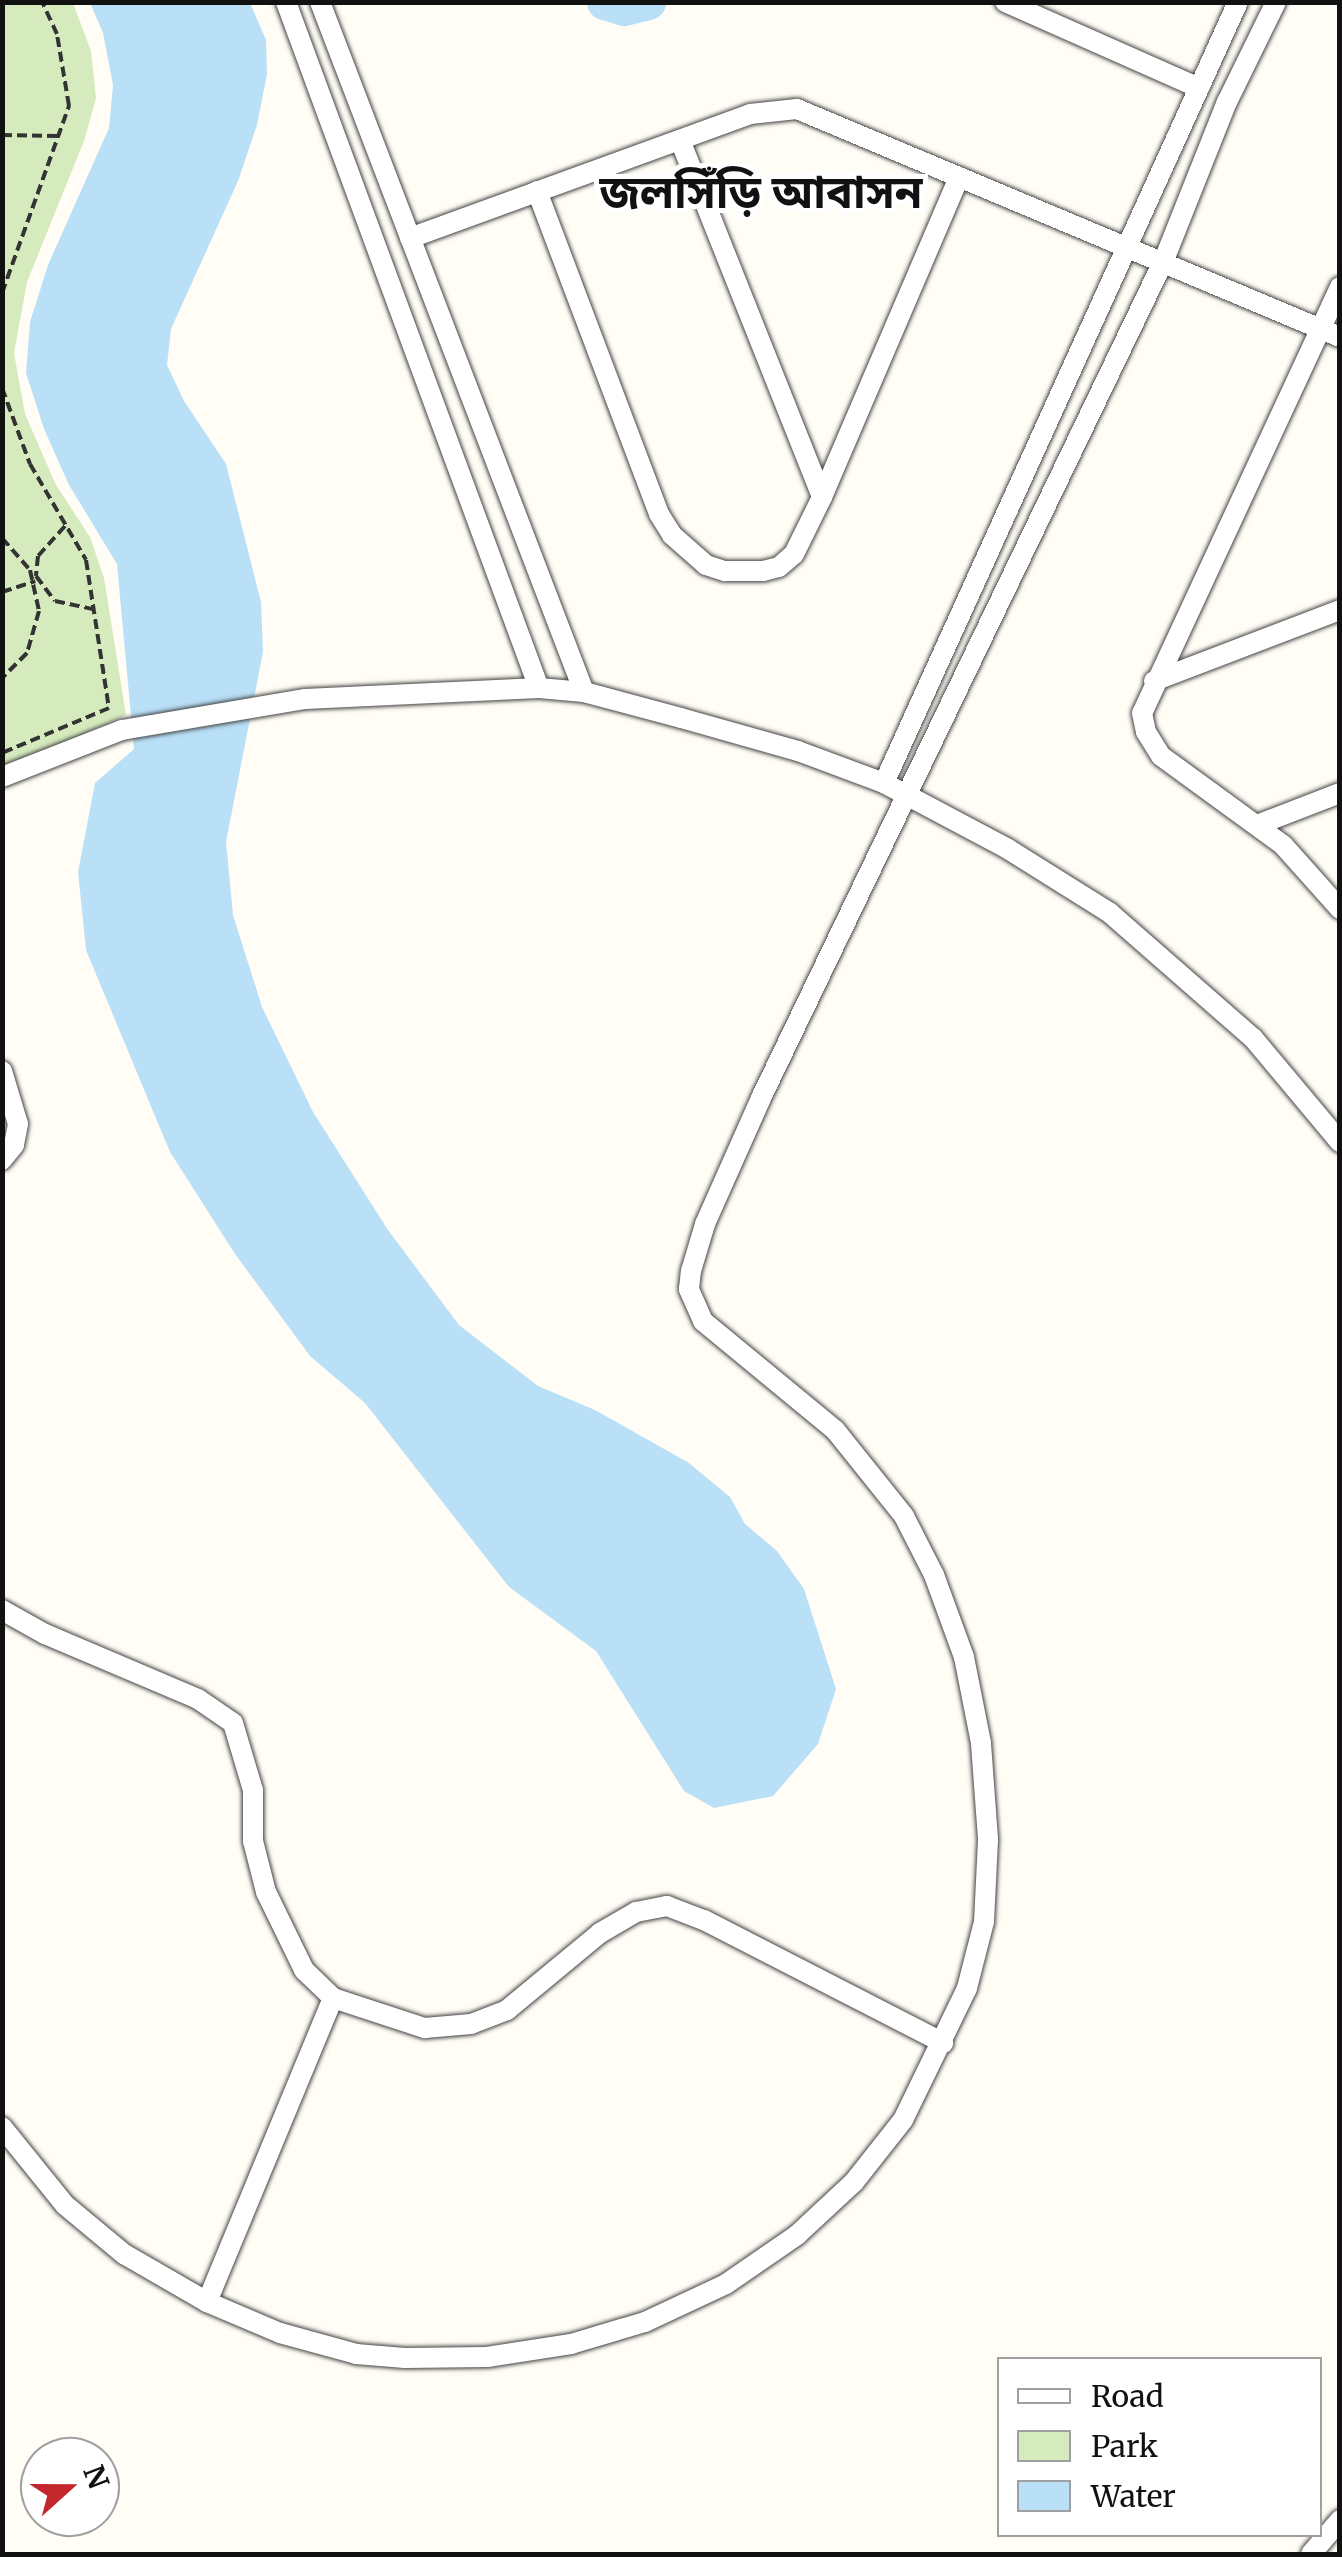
<!DOCTYPE html>
<meta charset="utf-8">
<style>
body{margin:0}
#map{position:relative;width:1342px;height:2557px;overflow:hidden;background:#fffdf5;font-family:Merriweather,"Noto Sans Bengali",serif}
div>[style]{position:absolute}
.green>*{inset:0;background:#d5ebbd}
.water>*{inset:0;background:#b9e0f7}
.river>*{height:35px;margin:-17.5px;padding:0 17.5px;transform-origin:17.5px;border-radius:17.5px;background:#b9e0f7}
.path>*{height:4px;margin-top:-2px;transform-origin:0;background:repeating-linear-gradient(90deg,#333 0 10px,transparent 0 15px)}
.roads{filter:drop-shadow(0 0 2px #444) drop-shadow(0 0 2px #444)}
.minor>*{height:20px;margin:-10px;padding:0 10px;transform-origin:10px;border-radius:10px;background:#fff}
span{translate:-50% -50%;white-space:nowrap;text-align:center;line-height:1.15;-webkit-text-stroke:10px #fff;paint-order:stroke}
.district-label{font-size:45px;color:#111;font-weight:700}
.frame{position:absolute;inset:0;border:5px solid #111;pointer-events:none}
.legend{position:absolute;left:997px;top:2357px;width:325px;height:180px;box-sizing:border-box;background:#fff;border:2px solid #a0a0a0;margin:0;padding:12px 18px;list-style:none;font-size:30px;color:#111}
.legend li{display:flex;align-items:center;gap:20px;height:50px}
.legend b{width:50px;border:2px solid #a0a0a0}
.north{position:absolute;left:20px;top:2437px;width:100px;height:100px;box-sizing:border-box;background:#fff;border:2px solid #a0a0a0;border-radius:50%;rotate:69deg;font-size:28px;font-weight:700;line-height:40px;text-align:center;color:#111}
.north::after{content:'';display:block;margin:auto;width:35px;height:45px;background:#c4262e;clip-path:polygon(50% 0,100% 100%,50% 72%,0 100%)}
</style>
<div id="map">
<div class="green">
<i style="clip-path:polygon(3px 3px,73px 3px,91px 51px,96px 98px,84px 141px,27px 282px,14px 353px,25px 414px,56px 485px,90px 537px,104px 578px,126px 715px,3px 770px)"></i>
</div>
<div class="water">
<i style="clip-path:polygon(90px 3px,250px 3px,266px 40px,267px 74px,257px 125px,238px 181px,171px 329px,167px 365px,184px 401px,226px 464px,261px 602px,263px 652px,226px 842px,233px 915px,262px 1007px,313px 1112px,388px 1230px,459px 1325px,538px 1386px,595px 1410px,689px 1463px,730px 1497px,745px 1524px,777px 1551px,804px 1589px,836px 1689px,818px 1744px,773px 1796px,714px 1808px,684px 1791px,596px 1651px,509px 1587px,365px 1403px,310px 1356px,235px 1254px,170px 1152px,86px 950px,78px 872px,95px 783px,134px 749px,117px 564px,69px 485px,44px 429px,26px 373px,30px 322px,48px 265px,109px 128px,113px 85px,103px 33px)"></i>
</div>
<div class="river">
<i style="left:604px;top:2px;width:21px;rotate:17deg"></i>
<i style="left:624px;top:8px;width:25px;rotate:-14deg"></i>
</div>
<div class="path">
<i style="left:2px;top:135px;width:56px;rotate:1deg"></i>
<i style="left:2px;top:293px;width:199px;rotate:-70.3deg"></i>
<i style="left:69px;top:106px;width:73px;rotate:-99.5deg"></i>
<i style="left:57px;top:34px;width:35px;rotate:-115deg"></i>
<i style="left:2px;top:388px;width:81px;rotate:69.8deg"></i>
<i style="left:30px;top:464px;width:111px;rotate:59.7deg"></i>
<i style="left:86px;top:560px;width:150px;rotate:81.2deg"></i>
<i style="left:109px;top:708px;width:116px;rotate:157.2deg"></i>
<i style="left:65px;top:526px;width:40px;rotate:132deg"></i>
<i style="left:38px;top:556px;width:20px;rotate:96deg"></i>
<i style="left:36px;top:576px;width:31px;rotate:53deg"></i>
<i style="left:55px;top:601px;width:39px;rotate:12deg"></i>
<i style="left:2px;top:538px;width:43px;rotate:48.8deg"></i>
<i style="left:30px;top:570px;width:42px;rotate:77.6deg"></i>
<i style="left:39px;top:611px;width:44px;rotate:105.9deg"></i>
<i style="left:27px;top:653px;width:35px;rotate:135deg"></i>
<i style="left:2px;top:592px;width:35px;rotate:-18deg"></i>
</div>
<div class="roads">
<div class="minor">
<i style="left:286px;top:2px;width:731px;rotate:69.76deg"></i>
<i style="left:320px;top:2px;width:739px;rotate:69.06deg"></i>
<i style="left:1005px;top:2px;width:212px;rotate:23.9deg"></i>
<i style="left:680px;top:140px;width:384px;rotate:68.3deg"></i>
<i style="left:537px;top:191px;width:345px;rotate:69.3deg"></i>
<i style="left:659px;top:514px;width:25px;rotate:58deg"></i>
<i style="left:672px;top:535px;width:45px;rotate:41.4deg"></i>
<i style="left:706px;top:565px;width:20px;rotate:18deg"></i>
<i style="left:725px;top:571px;width:38px"></i>
<i style="left:763px;top:571px;width:16px;rotate:-14deg"></i>
<i style="left:779px;top:567px;width:20px;rotate:-41deg"></i>
<i style="left:794px;top:554px;width:64px;rotate:-63.8deg"></i>
<i style="left:822px;top:497px;width:347px;rotate:-66.8deg"></i>
<i style="left:410px;top:238px;width:362px;rotate:-20deg"></i>
<i style="left:750px;top:114px;width:47px;rotate:-6.1deg"></i>
<i style="left:797px;top:109px;width:589px;rotate:22.78deg"></i>
<i style="left:1340px;top:287px;width:470px;rotate:114.9deg"></i>
<i style="left:1142px;top:713px;width:19px;rotate:78deg"></i>
<i style="left:1146px;top:732px;width:28px;rotate:58deg"></i>
<i style="left:1161px;top:756px;width:151px;rotate:36.1deg"></i>
<i style="left:1283px;top:845px;width:86px;rotate:48.3deg"></i>
<i style="left:1154px;top:681px;width:199px;rotate:-20.9deg"></i>
<i style="left:2px;top:777px;width:129px;rotate:-21.4deg"></i>
<i style="left:122px;top:730px;width:186px;rotate:-9.6deg"></i>
<i style="left:305px;top:699px;width:234px;rotate:-2.7deg"></i>
<i style="left:539px;top:688px;width:45px;rotate:5.1deg"></i>
<i style="left:584px;top:692px;width:100px;rotate:15deg"></i>
<i style="left:681px;top:718px;width:122px;rotate:15.8deg"></i>
<i style="left:798px;top:751px;width:92px;rotate:20.4deg"></i>
<i style="left:884px;top:783px;width:140px;rotate:28deg"></i>
<i style="left:1008px;top:849px;width:120px;rotate:32.1deg"></i>
<i style="left:1110px;top:913px;width:190px;rotate:41.2deg"></i>
<i style="left:1253px;top:1038px;width:136px;rotate:50.1deg"></i>
<i style="left:884px;top:783px;width:857px;rotate:-65.62deg"></i>
<i style="left:1257px;top:825px;width:89px;rotate:-21.1deg"></i>
<i style="left:2px;top:1071px;width:55px;rotate:73.2deg"></i>
<i style="left:18px;top:1124px;width:21px;rotate:101deg"></i>
<i style="left:14px;top:1145px;width:19px;rotate:129deg"></i>
<i style="left:2px;top:1610px;width:49px;rotate:29.2deg"></i>
<i style="left:45px;top:1634px;width:166px;rotate:23deg"></i>
<i style="left:198px;top:1699px;width:42px;rotate:34.4deg"></i>
<i style="left:233px;top:1723px;width:70px;rotate:73.4deg"></i>
<i style="left:253px;top:1790px;width:51px;rotate:90deg"></i>
<i style="left:253px;top:1841px;width:53px;rotate:75.7deg"></i>
<i style="left:266px;top:1892px;width:87px;rotate:64deg"></i>
<i style="left:304px;top:1970px;width:40px;rotate:44deg"></i>
<i style="left:333px;top:1998px;width:97px;rotate:18.1deg"></i>
<i style="left:425px;top:2028px;width:46px;rotate:-5deg"></i>
<i style="left:471px;top:2024px;width:39px;rotate:-21deg"></i>
<i style="left:507px;top:2010px;width:121px;rotate:-39.6deg"></i>
<i style="left:600px;top:1933px;width:42px;rotate:-30.3deg"></i>
<i style="left:636px;top:1912px;width:32px;rotate:-11deg"></i>
<i style="left:667px;top:1906px;width:40px;rotate:21deg"></i>
<i style="left:704px;top:1920px;width:269px;rotate:27.2deg"></i>
<i style="left:2px;top:2127px;width:100px;rotate:51.1deg"></i>
<i style="left:65px;top:2205px;width:77px;rotate:39.7deg"></i>
<i style="left:124px;top:2254px;width:96px;rotate:30deg"></i>
<i style="left:207px;top:2302px;width:79px;rotate:23deg"></i>
<i style="left:280px;top:2333px;width:79px;rotate:15.4deg"></i>
<i style="left:356px;top:2354px;width:49px;rotate:4.7deg"></i>
<i style="left:405px;top:2358px;width:82px;rotate:-0.7deg"></i>
<i style="left:487px;top:2357px;width:85px;rotate:-8.8deg"></i>
<i style="left:571px;top:2344px;width:77px;rotate:-16.6deg"></i>
<i style="left:645px;top:2322px;width:89px;rotate:-25.1deg"></i>
<i style="left:726px;top:2284px;width:86px;rotate:-34.6deg"></i>
<i style="left:797px;top:2235px;width:78px;rotate:-42.9deg"></i>
<i style="left:854px;top:2182px;width:79px;rotate:-51.7deg"></i>
<i style="left:903px;top:2120px;width:147px;rotate:-64.1deg"></i>
<i style="left:967px;top:1988px;width:68px;rotate:-75.6deg"></i>
<i style="left:984px;top:1922px;width:83px;rotate:-87.2deg"></i>
<i style="left:988px;top:1839px;width:96px;rotate:-94.2deg"></i>
<i style="left:981px;top:1743px;width:88px;rotate:-101.2deg"></i>
<i style="left:964px;top:1657px;width:87px;rotate:-110.1deg"></i>
<i style="left:934px;top:1575px;width:66px;rotate:-117deg"></i>
<i style="left:904px;top:1516px;width:110px;rotate:-128.7deg"></i>
<i style="left:835px;top:1430px;width:171px;rotate:-140.5deg"></i>
<i style="left:703px;top:1321px;width:35px;rotate:-114deg"></i>
<i style="left:689px;top:1289px;width:18px;rotate:-84deg"></i>
<i style="left:691px;top:1271px;width:49px;rotate:-73.4deg"></i>
<i style="left:705px;top:1224px;width:138px;rotate:-66deg"></i>
<i style="left:761px;top:1098px;width:930px;rotate:-64.32deg"></i>
<i style="left:1164px;top:260px;width:170px;rotate:-68.3deg"></i>
<i style="left:1227px;top:102px;width:111px;rotate:-63.9deg"></i>
<i style="left:207px;top:2302px;width:329px;rotate:-67.5deg"></i>
<i style="left:1311px;top:2554px;width:45px;rotate:-49.5deg"></i>
</div>
</div>
<div class="district-label">
<span style="left:761px;top:193px">জলসিঁড়ি আবাসন</span>
</div>
<div class="frame"></div>
<ul class="legend">
<li><b style="height:12px;background:#fff"></b>Road</li>
<li><b style="height:28px;background:#d5ebbd"></b>Park</li>
<li><b style="height:28px;background:#b9e0f7"></b>Water</li>
</ul>
<div class="north">N</div>
</div>
